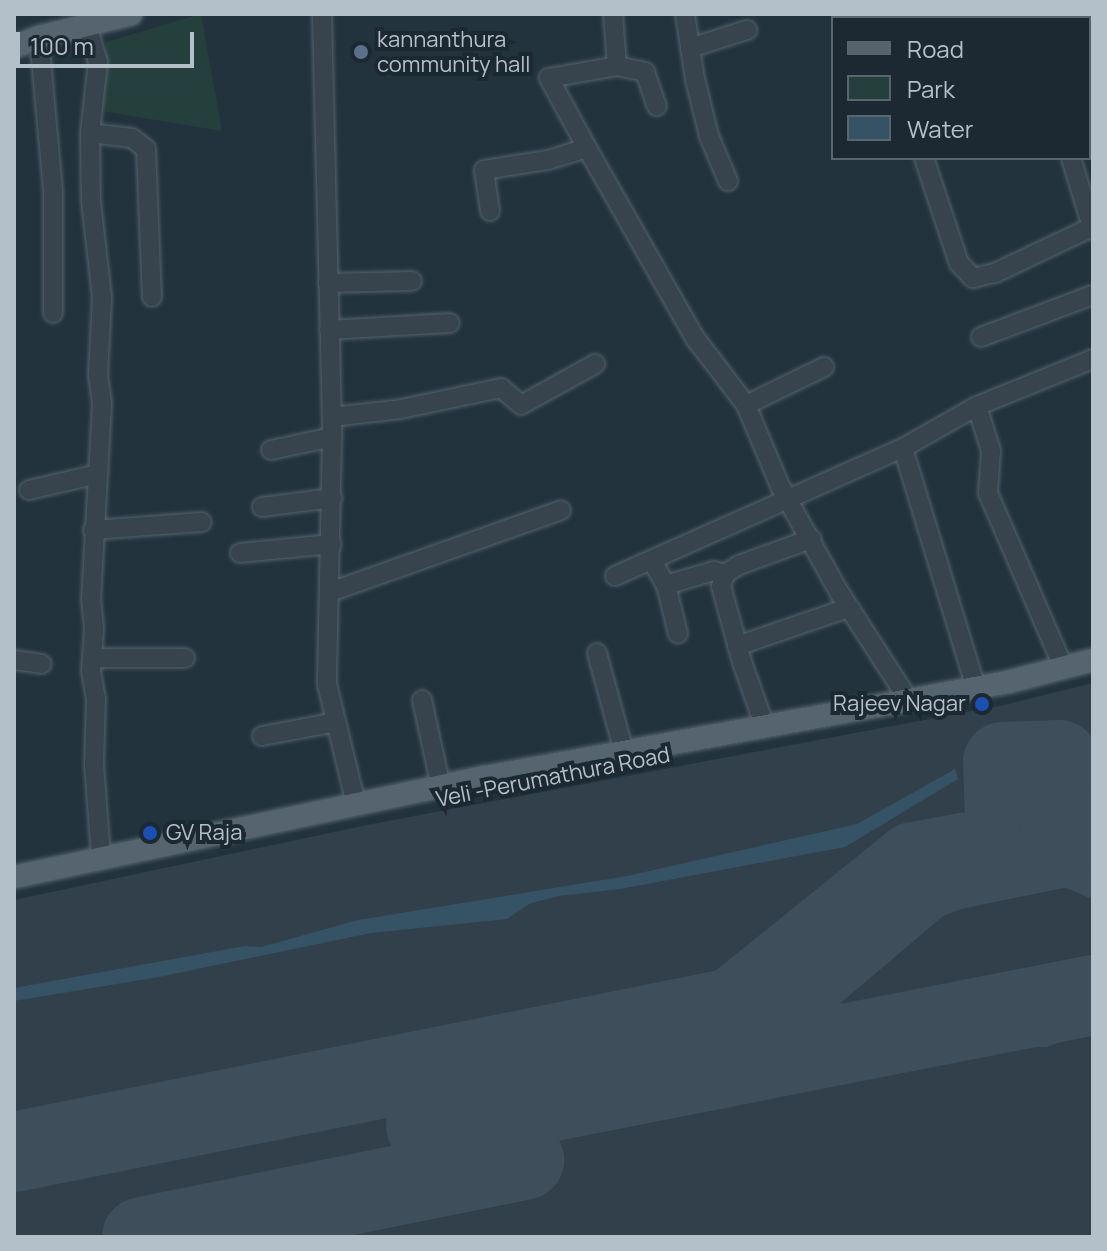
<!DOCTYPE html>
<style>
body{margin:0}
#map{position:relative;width:1107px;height:1251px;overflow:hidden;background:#23333e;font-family:Manrope,sans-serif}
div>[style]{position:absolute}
.airport>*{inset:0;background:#31404b}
.green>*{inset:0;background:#253f3d}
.water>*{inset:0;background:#365265}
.taxiway>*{height:32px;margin:-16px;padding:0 16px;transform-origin:16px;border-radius:16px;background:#3e4e5a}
.runway>*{height:80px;margin:-40px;padding:0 40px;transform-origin:40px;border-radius:40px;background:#3e4e5a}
.roads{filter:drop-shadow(0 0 2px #55626c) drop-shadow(0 0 2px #55626c)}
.minor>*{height:18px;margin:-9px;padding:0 9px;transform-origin:9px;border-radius:9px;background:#37444e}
.major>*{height:22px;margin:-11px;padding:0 11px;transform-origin:11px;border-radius:11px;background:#55646e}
.dots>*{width:22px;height:22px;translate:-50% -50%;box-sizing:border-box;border:4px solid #1c2933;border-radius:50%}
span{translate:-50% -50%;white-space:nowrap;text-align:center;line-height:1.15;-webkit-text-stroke:8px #1c2933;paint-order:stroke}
.poi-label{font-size:22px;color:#b3bfc9}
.left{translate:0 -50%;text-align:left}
.right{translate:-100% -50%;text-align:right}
.street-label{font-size:22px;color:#b3bfc9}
.frame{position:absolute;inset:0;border:16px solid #b3bfc9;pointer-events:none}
.legend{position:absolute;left:831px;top:16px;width:260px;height:144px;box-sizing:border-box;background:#1c2933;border:2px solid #58656f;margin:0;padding:10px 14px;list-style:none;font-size:24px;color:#b3bfc9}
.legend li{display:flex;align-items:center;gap:16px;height:40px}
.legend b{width:40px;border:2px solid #58656f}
.scale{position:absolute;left:16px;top:32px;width:178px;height:36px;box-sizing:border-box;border:4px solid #b3bfc9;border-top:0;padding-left:10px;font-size:24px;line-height:28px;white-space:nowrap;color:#b3bfc9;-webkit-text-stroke:6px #1c2933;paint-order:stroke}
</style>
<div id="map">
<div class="airport">
<i style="clip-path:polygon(1093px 683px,1093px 1235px,14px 1237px,14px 900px,367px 825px,1004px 705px)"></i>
</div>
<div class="green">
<i style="clip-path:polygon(201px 14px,222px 131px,102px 111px,106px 42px)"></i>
</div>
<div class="water">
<i style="clip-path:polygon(955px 769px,958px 779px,845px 847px,620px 889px,559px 896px,531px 903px,507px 919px,371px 933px,159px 977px,14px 1001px,14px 988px,245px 946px,261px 947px,358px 920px,627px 876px,857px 824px)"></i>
</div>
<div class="taxiway">
<i style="left:946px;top:1025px;width:22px;rotate:-8deg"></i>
<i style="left:968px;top:1022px;width:42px;rotate:13.7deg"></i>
<i style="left:1009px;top:1032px;width:35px;rotate:-2deg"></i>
<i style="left:1044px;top:1031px;width:29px;rotate:-20deg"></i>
<i style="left:1071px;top:1021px;width:27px;rotate:-36deg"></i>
<i style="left:636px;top:1086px;width:89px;rotate:-11.1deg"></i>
<i style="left:723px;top:1069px;width:38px;rotate:-25deg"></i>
<i style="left:757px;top:1053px;width:233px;rotate:-40.3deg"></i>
<i style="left:935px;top:902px;width:26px;rotate:-21deg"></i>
<i style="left:959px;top:893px;width:110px;rotate:-11.5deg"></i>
<i style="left:1067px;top:871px;width:28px;rotate:23deg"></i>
</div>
<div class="runway">
<i style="left:426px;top:1126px;width:680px;rotate:-11.11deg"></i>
<i style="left:14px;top:1152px;width:733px;rotate:-11.33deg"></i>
<i style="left:733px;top:1008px;width:233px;rotate:-38.9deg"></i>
<i style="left:914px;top:862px;width:94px;rotate:-10.5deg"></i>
<i style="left:1006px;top:845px;width:83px;rotate:-92.1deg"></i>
<i style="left:1003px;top:762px;width:56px;rotate:-2deg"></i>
<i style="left:1059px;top:760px;width:74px;rotate:89.2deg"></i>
<i style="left:1060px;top:834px;width:34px;rotate:-10deg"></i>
<i style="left:142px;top:1237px;width:390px;rotate:-11.4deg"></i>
</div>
<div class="roads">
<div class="minor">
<i style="left:322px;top:14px;width:423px;rotate:88.6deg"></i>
<i style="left:332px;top:437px;width:247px;rotate:91.2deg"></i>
<i style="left:327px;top:684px;width:123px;rotate:76.4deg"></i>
<i style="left:685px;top:14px;width:66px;rotate:81.3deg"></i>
<i style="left:695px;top:79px;width:59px;rotate:76.2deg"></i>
<i style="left:709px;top:136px;width:49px;rotate:67.1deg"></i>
<i style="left:1027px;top:14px;width:4px;rotate:76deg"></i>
<i style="left:892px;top:18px;width:6px;rotate:-45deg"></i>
<i style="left:87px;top:26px;width:38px;rotate:73deg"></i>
<i style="left:98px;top:62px;width:71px;rotate:96.4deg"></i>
<i style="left:90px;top:133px;width:68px;rotate:89.2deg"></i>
<i style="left:91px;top:201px;width:97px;rotate:83.5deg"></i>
<i style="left:102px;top:297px;width:78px;rotate:92.9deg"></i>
<i style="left:98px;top:375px;width:29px;rotate:82deg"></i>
<i style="left:102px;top:404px;width:195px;rotate:93.2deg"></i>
<i style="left:91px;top:599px;width:31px;rotate:84deg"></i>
<i style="left:94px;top:630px;width:41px;rotate:94.2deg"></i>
<i style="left:91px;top:671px;width:27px;rotate:80deg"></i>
<i style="left:96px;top:698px;width:66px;rotate:91.7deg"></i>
<i style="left:94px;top:764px;width:94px;rotate:85.7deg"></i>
<i style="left:39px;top:37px;width:156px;rotate:84.8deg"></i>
<i style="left:53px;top:192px;width:121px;rotate:90deg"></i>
<i style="left:690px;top:48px;width:60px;rotate:-17.5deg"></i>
<i style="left:617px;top:66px;width:29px;rotate:12deg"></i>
<i style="left:645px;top:72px;width:36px;rotate:71deg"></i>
<i style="left:90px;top:133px;width:42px;rotate:6.8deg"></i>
<i style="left:132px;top:138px;width:18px;rotate:38deg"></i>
<i style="left:146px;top:149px;width:148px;rotate:87.7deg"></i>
<i style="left:587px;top:148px;width:80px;rotate:-118.5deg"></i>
<i style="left:549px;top:78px;width:69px;rotate:-10deg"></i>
<i style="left:617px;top:66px;width:52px;rotate:-94.4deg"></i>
<i style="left:924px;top:158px;width:111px;rotate:71.6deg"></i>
<i style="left:959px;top:263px;width:21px;rotate:47deg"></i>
<i style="left:973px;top:278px;width:23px;rotate:-13deg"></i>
<i style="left:995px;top:273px;width:107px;rotate:-25.4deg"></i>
<i style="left:1071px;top:158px;width:75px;rotate:73deg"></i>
<i style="left:490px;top:211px;width:41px;rotate:-98.3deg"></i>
<i style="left:484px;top:170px;width:65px;rotate:-8.9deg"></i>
<i style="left:548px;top:160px;width:41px;rotate:-17.1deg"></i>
<i style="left:587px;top:148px;width:219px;rotate:60.4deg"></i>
<i style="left:695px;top:338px;width:84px;rotate:52.7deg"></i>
<i style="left:746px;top:405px;width:88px;rotate:67.2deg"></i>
<i style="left:780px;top:486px;width:121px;rotate:60.9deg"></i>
<i style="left:839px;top:592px;width:127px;rotate:57.2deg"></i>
<i style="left:328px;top:283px;width:84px;rotate:-1.4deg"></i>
<i style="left:329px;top:330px;width:121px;rotate:-3.3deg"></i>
<i style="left:981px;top:337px;width:120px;rotate:-20.6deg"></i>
<i style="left:746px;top:405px;width:87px;rotate:-26deg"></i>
<i style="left:977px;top:406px;width:47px;rotate:72.7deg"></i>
<i style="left:991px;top:451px;width:42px;rotate:94.1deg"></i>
<i style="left:988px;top:493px;width:192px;rotate:66.6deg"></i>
<i style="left:332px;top:417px;width:69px;rotate:-6.6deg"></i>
<i style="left:401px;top:409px;width:102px;rotate:-11.9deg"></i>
<i style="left:501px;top:388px;width:26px;rotate:40deg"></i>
<i style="left:521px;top:405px;width:85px;rotate:-29deg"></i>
<i style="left:903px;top:448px;width:251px;rotate:73.1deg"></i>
<i style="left:271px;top:450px;width:62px;rotate:-12deg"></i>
<i style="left:29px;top:490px;width:71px;rotate:-13.1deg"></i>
<i style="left:262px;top:507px;width:71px;rotate:-7.3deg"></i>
<i style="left:93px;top:530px;width:109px;rotate:-4.2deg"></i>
<i style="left:240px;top:553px;width:92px;rotate:-5.6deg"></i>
<i style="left:652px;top:561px;width:28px;rotate:60deg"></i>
<i style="left:666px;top:585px;width:50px;rotate:76.2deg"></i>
<i style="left:615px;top:576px;width:315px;rotate:-24deg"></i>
<i style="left:903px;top:448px;width:85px;rotate:-29.6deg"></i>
<i style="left:977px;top:406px;width:125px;rotate:-22.1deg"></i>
<i style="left:666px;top:585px;width:50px;rotate:-16.3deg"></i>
<i style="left:714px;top:571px;width:11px;rotate:15deg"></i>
<i style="left:330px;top:592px;width:245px;rotate:-19.5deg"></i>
<i style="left:737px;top:646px;width:117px;rotate:-18.9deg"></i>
<i style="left:597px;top:653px;width:103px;rotate:74.7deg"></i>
<i style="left:92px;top:658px;width:93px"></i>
<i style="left:14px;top:660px;width:28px;rotate:8deg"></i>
<i style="left:422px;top:700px;width:89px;rotate:77.7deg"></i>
<i style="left:765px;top:727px;width:69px;rotate:-109.5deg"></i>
<i style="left:742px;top:662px;width:79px;rotate:-105.4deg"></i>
<i style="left:721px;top:586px;width:13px;rotate:-72deg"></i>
<i style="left:725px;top:574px;width:17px;rotate:-33deg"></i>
<i style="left:739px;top:565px;width:77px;rotate:-19.9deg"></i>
<i style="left:262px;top:736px;width:75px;rotate:-10.7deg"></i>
</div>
<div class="major">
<i style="left:14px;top:47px;width:27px;rotate:-22deg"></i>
<i style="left:39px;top:37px;width:95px;rotate:-14deg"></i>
<i style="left:14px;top:877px;width:482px;rotate:-12deg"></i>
<i style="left:486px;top:777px;width:531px;rotate:-10.31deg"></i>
<i style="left:1008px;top:682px;width:88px;rotate:-14.5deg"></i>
</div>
</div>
<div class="dots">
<i style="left:361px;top:52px;background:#5c6f8a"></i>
<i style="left:982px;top:704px;background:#1a4fb4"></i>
<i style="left:150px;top:833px;background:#1a4fb4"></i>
</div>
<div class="poi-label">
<span class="left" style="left:377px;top:52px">kannanthura<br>community hall</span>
<span class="right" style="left:966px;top:704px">Rajeev Nagar</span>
<span class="left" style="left:166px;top:833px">GV Raja</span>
</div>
<div class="street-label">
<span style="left:553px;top:777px;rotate:-11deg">Veli -Perumathura Road</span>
</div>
<div class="frame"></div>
<ul class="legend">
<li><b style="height:10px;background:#55646e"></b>Road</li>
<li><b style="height:22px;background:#253f3d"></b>Park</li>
<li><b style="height:22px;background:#365265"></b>Water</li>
</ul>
<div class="scale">100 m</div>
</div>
